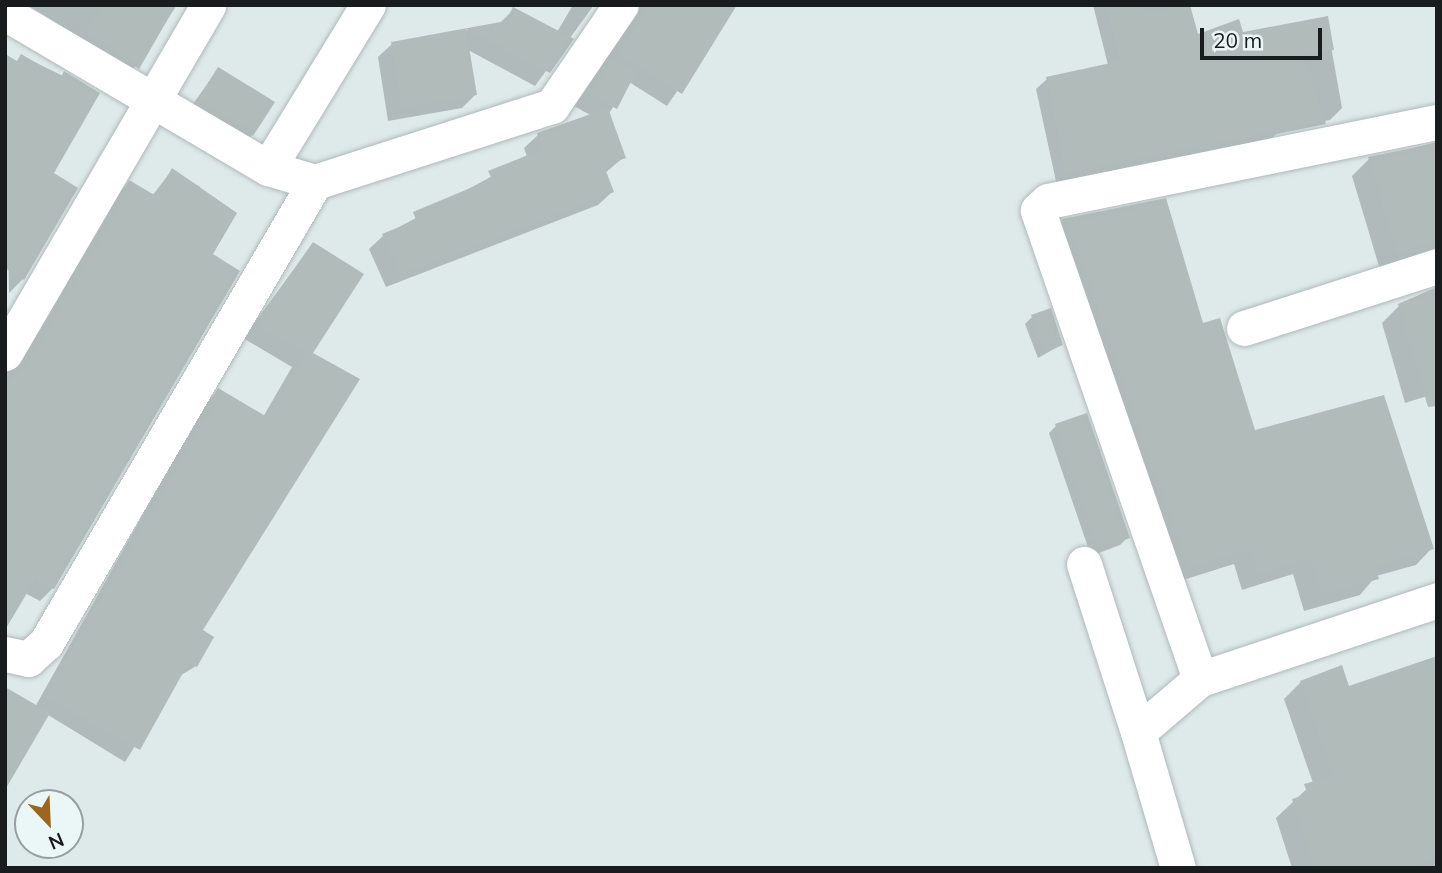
<!DOCTYPE html>
<style>
body{margin:0}
#map{position:relative;width:1442px;height:873px;overflow:hidden;background:#dee9ea;font-family:Mulish,sans-serif}
div>[style]{position:absolute}
.shadow>*{inset:0;background:#0003}
.building>*{inset:0;background:#b1bbb9}
.roads{filter:drop-shadow(0 0 2px #afb9ba) drop-shadow(0 0 2px #afb9ba)}
.minor>*{height:35px;margin:-17.5px;padding:0 17.5px;transform-origin:17.5px;border-radius:17.5px;background:#fff}
span{translate:-50% -50%;white-space:nowrap;text-align:center;line-height:1.15;-webkit-text-stroke:6px #ebf6f7;paint-order:stroke}
.frame{position:absolute;inset:0;border:7px solid #191c1d;pointer-events:none}
.north{position:absolute;left:14px;top:789px;width:70px;height:70px;box-sizing:border-box;background:#ebf6f7;border:2px solid #979fa0;border-radius:50%;rotate:157deg;font-size:19px;font-weight:700;line-height:28px;text-align:center;color:#191c1d}
.north::after{content:'';display:block;margin:auto;width:24px;height:32px;background:#9c661f;clip-path:polygon(50% 0,100% 100%,50% 72%,0 100%)}
.scale{position:absolute;left:1200px;top:28px;width:122px;height:32px;box-sizing:border-box;border:4px solid #191c1d;border-top:0;padding-left:9px;font-size:21px;line-height:24px;white-space:nowrap;color:#191c1d;-webkit-text-stroke:5px #ebf6f7;paint-order:stroke}
</style>
<div id="map">
<div class="shadow">
<i style="clip-path:polygon(28px 5px,177px 5px,124px 82px,79px 37px)"></i>
<i style="clip-path:polygon(573px 5px,594px 5px,535px 86px,468px 50px,476px 94px,462px 108px,388px 121px,378px 57px,392px 44px,499px 24px,514px 9px,557px 32px)"></i>
<i style="clip-path:polygon(620px 5px,736px 5px,667px 106px,629px 82px,608px 115px,624px 157px,605px 173px,612px 192px,598px 205px,386px 287px,369px 249px,383px 236px,527px 157px,524px 148px,538px 135px,592px 116px,574px 106px,628px 22px)"></i>
<i style="clip-path:polygon(1093px 5px,1189px 5px,1197px 36px,1277px 133px,1267px 143px,1057px 186px,1036px 89px,1047px 79px,1108px 65px)"></i>
<i style="clip-path:polygon(1326px 18px,1342px 108px,1330px 120px,1304px 125px,1286px 36px)"></i>
<i style="clip-path:polygon(5px 56px,15px 63px,22px 56px,98px 93px,51px 174px,23px 279px,9px 293px)"></i>
<i style="clip-path:polygon(218px 69px,252px 135px,237px 150px,183px 118px)"></i>
<i style="clip-path:polygon(1437px 142px,1437px 275px,1381px 273px,1352px 176px,1369px 159px)"></i>
<i style="clip-path:polygon(172px 170px,200px 187px,211px 254px,53px 588px,40px 601px,25px 593px,5px 626px,5px 374px,116px 195px,130px 182px,152px 196px)"></i>
<i style="clip-path:polygon(1063px 220px,1202px 325px,1254px 432px,1432px 548px,1416px 565px,1376px 576px,1360px 595px,1304px 611px,1293px 574px,1242px 590px,1234px 564px,1167px 585px,1047px 237px)"></i>
<i style="clip-path:polygon(313px 244px,311px 353px,201px 631px,196px 666px,178px 677px,125px 762px,35px 707px,205px 404px,218px 390px,263px 417px,292px 367px,243px 338px)"></i>
<i style="clip-path:polygon(1399px 306px,1437px 393px,1405px 403px,1382px 323px)"></i>
<i style="clip-path:polygon(1032px 317px,1061px 345px,1038px 358px,1025px 324px)"></i>
<i style="clip-path:polygon(1056px 426px,1128px 537px,1120px 545px,1091px 556px,1049px 433px)"></i>
<i style="clip-path:polygon(1301px 682px,1348px 688px,1437px 791px,1437px 868px,1292px 868px,1276px 818px,1313px 783px,1284px 699px)"></i>
</div>
<div class="building">
<i style="clip-path:polygon(102px 5px,176px 5px,139px 69px,84px 36px)"></i>
<i style="clip-path:polygon(646px 5px,737px 5px,682px 94px,616px 52px)"></i>
<i style="clip-path:polygon(1106px 5px,1145px 5px,1147px 12px,1190px 5px,1198px 34px,1239px 19px,1243px 32px,1328px 16px,1334px 50px,1304px 55px,1326px 124px,1066px 177px,1046px 77px,1120px 61px)"></i>
<i style="clip-path:polygon(513px 7px,574px 39px,550px 73px,466px 29px,477px 95px,402px 108px,391px 42px,506px 21px)"></i>
<i style="clip-path:polygon(5px 54px,17px 61px,21px 54px,61px 77px,64px 71px,100px 93px,54px 173px,78px 188px,24px 280px,5px 268px)"></i>
<i style="clip-path:polygon(609px 58px,636px 72px,617px 109px,586px 92px)"></i>
<i style="clip-path:polygon(218px 67px,275px 102px,253px 136px,196px 102px)"></i>
<i style="clip-path:polygon(608px 108px,626px 158px,604px 166px,614px 192px,400px 275px,382px 234px,416px 220px,413px 212px,492px 179px,488px 171px,543px 149px,537px 133px)"></i>
<i style="clip-path:polygon(1437px 143px,1437px 246px,1398px 257px,1368px 157px)"></i>
<i style="clip-path:polygon(172px 168px,237px 213px,213px 254px,240px 271px,54px 589px,36px 578px,5px 630px,5px 389px,129px 180px,156px 196px)"></i>
<i style="clip-path:polygon(1166px 198px,1203px 323px,1220px 318px,1255px 430px,1384px 395px,1434px 549px,1375px 566px,1379px 579px,1321px 595px,1310px 558px,1258px 575px,1250px 549px,1184px 570px,1062px 219px)"></i>
<i style="clip-path:polygon(313px 242px,364px 274px,313px 353px,360px 379px,203px 630px,214px 637px,197px 667px,189px 662px,140px 750px,45px 697px,218px 388px,267px 417px,305px 353px,255px 324px)"></i>
<i style="clip-path:polygon(1437px 287px,1437px 406px,1428px 407px,1398px 304px)"></i>
<i style="clip-path:polygon(1051px 308px,1063px 345px,1045px 352px,1031px 315px)"></i>
<i style="clip-path:polygon(1087px 413px,1130px 538px,1098px 550px,1055px 424px)"></i>
<i style="clip-path:polygon(1437px 656px,1437px 858px,1411px 868px,1313px 868px,1292px 799px,1308px 794px,1304px 784px,1333px 776px,1300px 681px,1342px 665px,1349px 686px)"></i>
<i style="clip-path:polygon(5px 687px,50px 713px,5px 790px)"></i>
</div>
<div class="roads">
<div class="minor">
<i style="left:5px;top:13px;width:305px;rotate:30.5deg"></i>
<i style="left:268px;top:168px;width:49px;rotate:16.6deg"></i>
<i style="left:315px;top:182px;width:249px;rotate:-17.8deg"></i>
<i style="left:552px;top:106px;width:122px;rotate:-55.7deg"></i>
<i style="left:268px;top:168px;width:191px;rotate:-58.5deg"></i>
<i style="left:1244px;top:328px;width:203px;rotate:-17.8deg"></i>
<i style="left:5px;top:353px;width:403px;rotate:-59.7deg"></i>
<i style="left:1084px;top:564px;width:176px;rotate:72.2deg"></i>
<i style="left:5px;top:654px;width:24px;rotate:12deg"></i>
<i style="left:28px;top:659px;width:24px;rotate:-42deg"></i>
<i style="left:46px;top:643px;width:534px;rotate:-59.74deg"></i>
<i style="left:1200px;top:679px;width:496px;rotate:-109.1deg"></i>
<i style="left:1038px;top:210px;width:13px;rotate:-42deg"></i>
<i style="left:1048px;top:201px;width:397px;rotate:-11.5deg"></i>
<i style="left:1178px;top:868px;width:142px;rotate:-106.4deg"></i>
<i style="left:1138px;top:732px;width:82px;rotate:-40.5deg"></i>
<i style="left:1200px;top:679px;width:250px;rotate:-18.4deg"></i>
</div>
</div>
<div class="frame"></div>
<div class="north">N</div>
<div class="scale">20 m</div>
</div>
